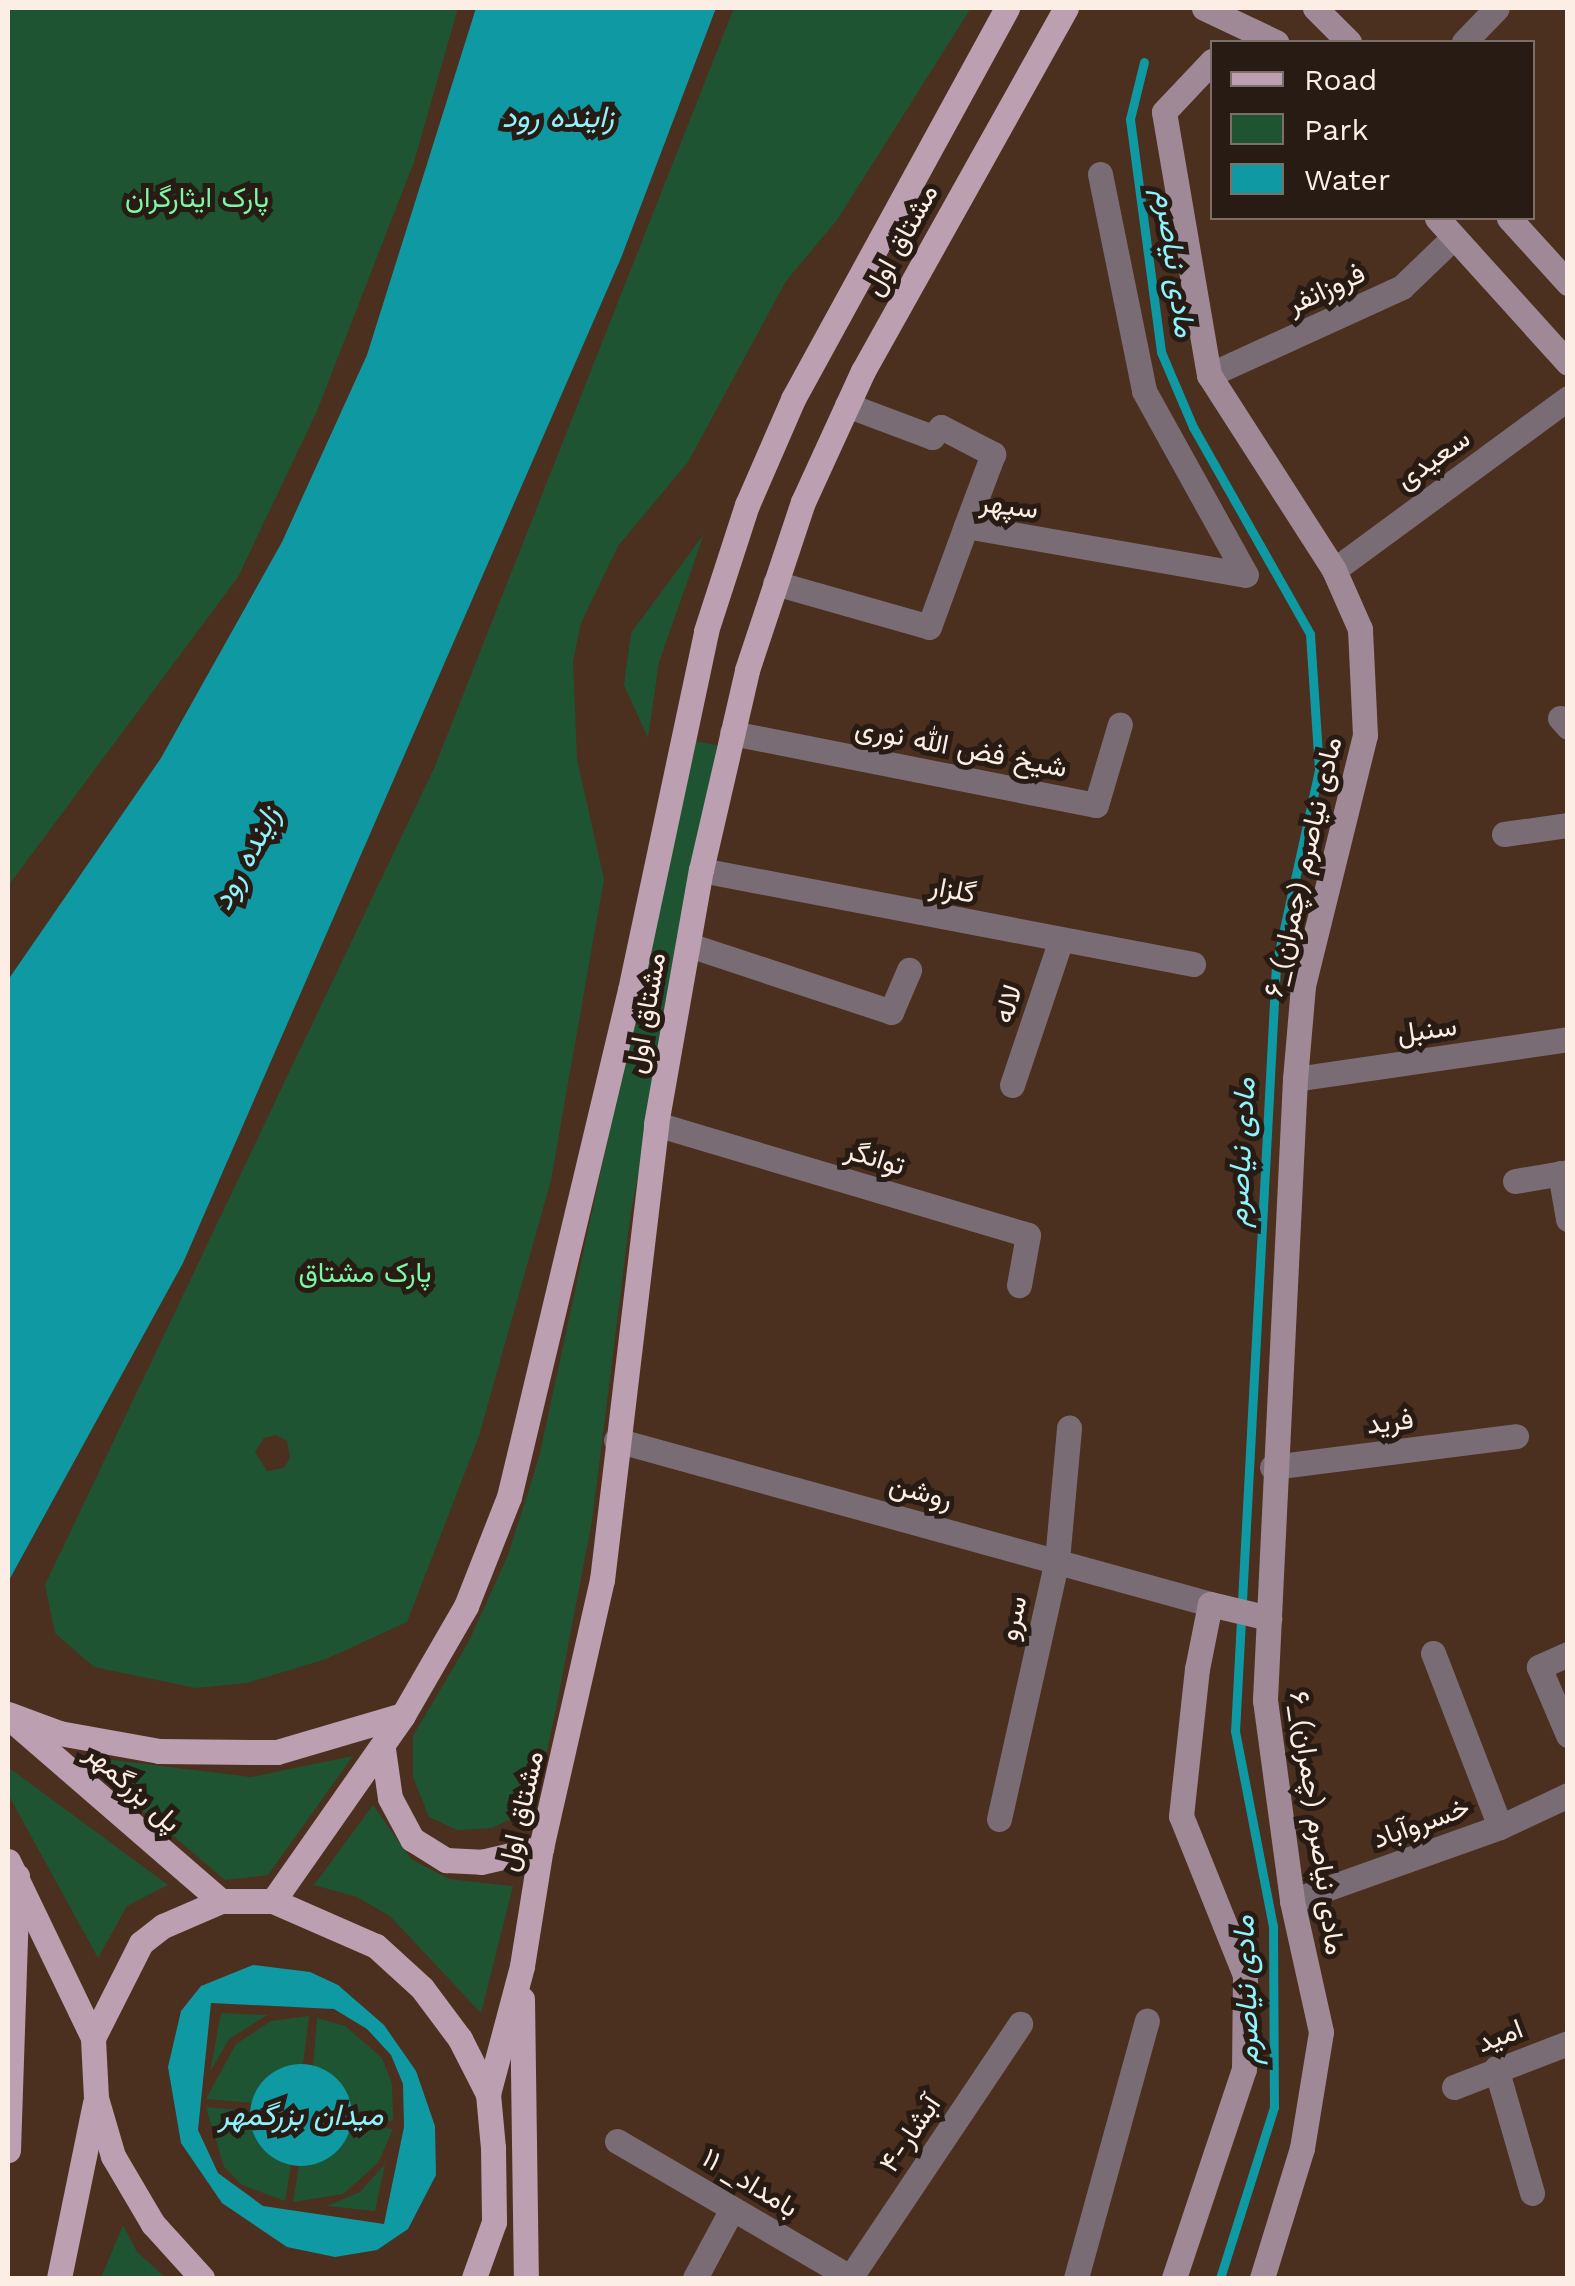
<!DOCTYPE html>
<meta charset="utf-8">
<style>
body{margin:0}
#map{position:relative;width:1575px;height:2286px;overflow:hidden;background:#4b2f1f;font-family:"Work Sans",Vazirmatn,sans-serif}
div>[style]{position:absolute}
.green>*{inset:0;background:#1f5432}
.water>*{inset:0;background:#0f99a3}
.round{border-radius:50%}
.stream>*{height:9px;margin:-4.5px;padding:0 4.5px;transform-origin:4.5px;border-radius:4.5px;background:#0f99a3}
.street>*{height:25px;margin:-12.5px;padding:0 12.5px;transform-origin:12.5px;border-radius:12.5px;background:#7a6c74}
.secondary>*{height:25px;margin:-12.5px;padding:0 12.5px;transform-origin:12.5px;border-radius:12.5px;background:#9f8996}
.primary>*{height:25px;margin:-12.5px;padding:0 12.5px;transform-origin:12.5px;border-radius:12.5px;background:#bc9fb0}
span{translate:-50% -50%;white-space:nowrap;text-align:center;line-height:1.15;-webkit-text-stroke:10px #271b13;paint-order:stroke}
.park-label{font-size:28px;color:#7bf7a5}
.street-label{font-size:28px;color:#fceee5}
.water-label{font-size:30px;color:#8ef3fc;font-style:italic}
.frame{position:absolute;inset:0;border:10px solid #fceee5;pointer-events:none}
.legend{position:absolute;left:1210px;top:40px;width:325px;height:180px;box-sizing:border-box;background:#271b13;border:2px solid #7c6f67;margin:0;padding:12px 18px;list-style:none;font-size:30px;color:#fceee5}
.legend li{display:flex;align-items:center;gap:20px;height:50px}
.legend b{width:50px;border:2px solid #7c6f67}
</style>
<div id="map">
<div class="green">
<i style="clip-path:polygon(8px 8px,458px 8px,414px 162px,317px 411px,238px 577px,8px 886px)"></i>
<i style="clip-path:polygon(evenodd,734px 8px,971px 8px,837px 220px,786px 281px,688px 462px,618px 546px,581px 623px,573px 661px,577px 759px,604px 879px,551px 1180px,479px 1436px,407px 1622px,326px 1659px,247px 1683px,196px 1688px,94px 1667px,55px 1633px,45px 1585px,435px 766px,734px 8px,276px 1435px,287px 1441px,290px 1458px,284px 1468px,267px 1471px,255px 1452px,264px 1438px,276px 1435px)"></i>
<i style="clip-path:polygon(704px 534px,659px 662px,648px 738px,624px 685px,631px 633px)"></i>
<i style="clip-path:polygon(694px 741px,717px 745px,630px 1218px,592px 1521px,555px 1714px,540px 1781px,526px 1812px,492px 1828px,457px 1830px,429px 1817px,413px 1777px,413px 1736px,469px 1641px,508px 1555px,539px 1457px)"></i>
<i style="clip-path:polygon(79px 1756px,251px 1777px,353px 1756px,268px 1875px,225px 1880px)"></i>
<i style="clip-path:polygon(8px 1767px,168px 1885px,127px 1906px,98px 1958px,8px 1794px)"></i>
<i style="clip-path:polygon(373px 1805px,411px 1859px,449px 1879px,513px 1886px,481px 2013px,390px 1916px,357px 1897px,314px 1885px)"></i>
<i style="clip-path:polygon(221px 2013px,267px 2015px,229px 2039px,210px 2072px)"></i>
<i style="clip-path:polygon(309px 2016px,303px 2065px,269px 2075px,252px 2103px,206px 2099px,236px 2044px,271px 2021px)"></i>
<i style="clip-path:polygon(317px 2018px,345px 2026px,382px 2058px,392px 2084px,393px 2121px,351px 2116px,313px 2066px)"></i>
<i style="clip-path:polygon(206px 2107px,250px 2111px,253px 2133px,291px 2165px,285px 2201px,242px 2185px,224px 2167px)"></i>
<i style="clip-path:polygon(351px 2124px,393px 2129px,378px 2163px,343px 2194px,293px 2202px,299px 2166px,310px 2165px,346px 2137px)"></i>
<i style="clip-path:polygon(385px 2164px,375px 2211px,327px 2206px,360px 2192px)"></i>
<i style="clip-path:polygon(123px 2225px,137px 2252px,166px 2278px,101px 2278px)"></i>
</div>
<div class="water">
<i style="clip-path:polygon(476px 8px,716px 8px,621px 258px,183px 1263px,8px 1582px,8px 980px,161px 758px,282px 542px,367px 355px)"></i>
<i style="clip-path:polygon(evenodd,253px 1965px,310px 1972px,338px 1985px,384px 2025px,416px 2071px,435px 2126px,436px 2175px,408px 2229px,377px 2250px,335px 2257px,287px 2247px,222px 2203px,181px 2143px,168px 2067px,181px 2011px,201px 1986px,253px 1965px,211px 2003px,334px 2009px,367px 2029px,391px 2055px,403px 2084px,404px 2127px,384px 2224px,263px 2206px,218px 2173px,198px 2130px,211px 2003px)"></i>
<i class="round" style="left:250px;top:2064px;width:102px;height:102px"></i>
</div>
<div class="stream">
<i style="left:1144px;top:62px;width:59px;rotate:103.8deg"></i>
<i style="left:1130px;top:119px;width:235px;rotate:82.4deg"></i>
<i style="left:1161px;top:352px;width:82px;rotate:66.9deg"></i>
<i style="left:1193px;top:427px;width:238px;rotate:60.5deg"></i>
<i style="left:1310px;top:634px;width:136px;rotate:86.2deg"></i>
<i style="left:1319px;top:770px;width:200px;rotate:102.4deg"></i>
<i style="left:1276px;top:965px;width:767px;rotate:93.06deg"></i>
<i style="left:1235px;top:1731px;width:199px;rotate:79deg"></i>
<i style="left:1273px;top:1926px;width:181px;rotate:89.7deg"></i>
<i style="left:1274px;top:2107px;width:179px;rotate:107.5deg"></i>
</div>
<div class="street">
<i style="left:1464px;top:42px;width:47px;rotate:-45.9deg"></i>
<i style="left:1100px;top:174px;width:221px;rotate:78.5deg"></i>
<i style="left:1144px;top:391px;width:210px;rotate:61deg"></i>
<i style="left:1209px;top:375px;width:212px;rotate:-24.5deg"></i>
<i style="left:1402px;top:287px;width:72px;rotate:-43.9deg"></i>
<i style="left:847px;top:405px;width:91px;rotate:20.6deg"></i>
<i style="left:932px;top:437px;width:13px;rotate:-48deg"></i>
<i style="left:941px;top:427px;width:59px;rotate:27.4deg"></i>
<i style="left:993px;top:454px;width:77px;rotate:110.6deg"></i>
<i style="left:1334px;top:570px;width:290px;rotate:-36.3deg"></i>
<i style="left:775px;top:583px;width:160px;rotate:15.9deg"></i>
<i style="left:929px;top:627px;width:108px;rotate:-69.9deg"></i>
<i style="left:966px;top:526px;width:284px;rotate:9.9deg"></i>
<i style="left:1560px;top:718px;width:12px;rotate:48deg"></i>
<i style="left:732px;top:733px;width:371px;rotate:11.2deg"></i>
<i style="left:1096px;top:805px;width:84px;rotate:-73.5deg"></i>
<i style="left:1504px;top:834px;width:65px;rotate:-8deg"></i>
<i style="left:701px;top:870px;width:501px;rotate:10.82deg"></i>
<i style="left:689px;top:945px;width:213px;rotate:18.3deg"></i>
<i style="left:891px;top:1012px;width:46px;rotate:-66.8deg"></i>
<i style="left:1295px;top:1079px;width:276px;rotate:-8.3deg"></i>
<i style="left:1012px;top:1085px;width:151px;rotate:-71.4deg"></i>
<i style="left:656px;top:1124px;width:388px;rotate:16.6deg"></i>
<i style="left:1028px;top:1235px;width:51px;rotate:100.2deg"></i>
<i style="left:1560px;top:1173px;width:47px;rotate:80.1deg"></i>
<i style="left:1515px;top:1181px;width:54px;rotate:-9.6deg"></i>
<i style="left:616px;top:1440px;width:616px;rotate:15.43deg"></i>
<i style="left:1272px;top:1467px;width:246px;rotate:-7.2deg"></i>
<i style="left:1433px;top:1653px;width:186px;rotate:68.9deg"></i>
<i style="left:1568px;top:1654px;width:32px;rotate:156deg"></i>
<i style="left:1539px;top:1667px;width:74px;rotate:66.9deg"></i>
<i style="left:999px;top:1819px;width:265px;rotate:-77.4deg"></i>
<i style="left:1057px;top:1560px;width:133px;rotate:-84.8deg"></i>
<i style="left:1292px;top:1901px;width:221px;rotate:-19.6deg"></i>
<i style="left:1500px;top:1827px;width:75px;rotate:-25.2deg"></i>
<i style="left:1496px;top:2068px;width:130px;rotate:73.9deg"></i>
<i style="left:1454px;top:2087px;width:122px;rotate:-21.1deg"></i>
<i style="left:617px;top:2141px;width:271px;rotate:30.3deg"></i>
<i style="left:695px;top:2278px;width:78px;rotate:-61.8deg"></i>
<i style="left:850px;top:2278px;width:306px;rotate:-56.2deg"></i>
<i style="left:1076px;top:2278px;width:267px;rotate:-74.6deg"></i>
</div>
<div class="secondary">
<i style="left:1204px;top:8px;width:80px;rotate:25.3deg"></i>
<i style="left:1315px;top:8px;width:48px;rotate:45deg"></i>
<i style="left:1212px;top:61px;width:70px;rotate:133.3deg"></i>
<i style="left:1164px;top:112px;width:267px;rotate:80.3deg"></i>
<i style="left:1209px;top:375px;width:232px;rotate:57.3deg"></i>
<i style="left:1334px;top:570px;width:64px;rotate:66.2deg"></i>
<i style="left:1360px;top:629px;width:106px;rotate:87.3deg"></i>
<i style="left:1365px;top:735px;width:259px;rotate:103.9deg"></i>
<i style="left:1303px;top:986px;width:93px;rotate:94.9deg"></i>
<i style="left:1295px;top:1079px;width:622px;rotate:92.77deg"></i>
<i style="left:1265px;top:1700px;width:203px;rotate:82.3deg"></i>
<i style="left:1292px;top:1901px;width:134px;rotate:77.5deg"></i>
<i style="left:1321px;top:2032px;width:118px;rotate:99.3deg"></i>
<i style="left:1302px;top:2148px;width:136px;rotate:107.1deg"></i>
<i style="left:1437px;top:218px;width:195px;rotate:47.9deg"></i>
<i style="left:1509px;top:218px;width:88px;rotate:47.8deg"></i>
<i style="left:1174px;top:2278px;width:220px;rotate:-71.5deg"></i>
<i style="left:1244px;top:2069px;width:94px;rotate:-89.4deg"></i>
<i style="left:1245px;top:1975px;width:171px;rotate:-111.9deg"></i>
<i style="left:1181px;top:1816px;width:148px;rotate:-83.8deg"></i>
<i style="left:1197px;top:1669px;width:66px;rotate:-78.7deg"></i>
<i style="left:1210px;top:1604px;width:61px;rotate:13.3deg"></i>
</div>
<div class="primary">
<i style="left:8px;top:1714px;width:54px;rotate:20.4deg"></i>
<i style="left:59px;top:1733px;width:102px;rotate:10.2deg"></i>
<i style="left:159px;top:1751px;width:94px;rotate:0.6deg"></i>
<i style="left:253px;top:1752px;width:24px"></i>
<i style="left:277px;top:1752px;width:131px;rotate:-16.4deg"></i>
<i style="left:13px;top:1721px;width:275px;rotate:40.9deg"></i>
<i style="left:383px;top:1749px;width:49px;rotate:81.9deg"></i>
<i style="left:390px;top:1798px;width:47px;rotate:61.8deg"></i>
<i style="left:412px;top:1839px;width:40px;rotate:32deg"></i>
<i style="left:446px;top:1860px;width:35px;rotate:3deg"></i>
<i style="left:481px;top:1862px;width:62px;rotate:-13.1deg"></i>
<i style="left:8px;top:1861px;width:196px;rotate:64.3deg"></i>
<i style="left:273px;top:1901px;width:227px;rotate:-55deg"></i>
<i style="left:403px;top:1715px;width:126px;rotate:-60deg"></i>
<i style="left:466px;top:1606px;width:117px;rotate:-68.5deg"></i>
<i style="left:509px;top:1497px;width:521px;rotate:-76.58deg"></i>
<i style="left:630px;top:990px;width:367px;rotate:-78deg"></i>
<i style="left:706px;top:631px;width:133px;rotate:-72deg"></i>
<i style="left:747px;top:505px;width:116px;rotate:-66.5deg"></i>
<i style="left:793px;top:399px;width:446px;rotate:-61.3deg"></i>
<i style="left:522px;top:1999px;width:279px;rotate:89.2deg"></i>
<i style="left:488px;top:2094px;width:132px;rotate:-75.1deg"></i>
<i style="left:522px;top:1966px;width:120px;rotate:-80.9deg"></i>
<i style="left:541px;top:1848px;width:275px;rotate:-77.2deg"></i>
<i style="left:602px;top:1580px;width:459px;rotate:-83.2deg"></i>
<i style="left:656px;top:1124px;width:258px;rotate:-80deg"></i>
<i style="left:701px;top:870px;width:205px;rotate:-77deg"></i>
<i style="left:747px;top:670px;width:177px;rotate:-71.6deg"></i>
<i style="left:803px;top:502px;width:144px;rotate:-65.4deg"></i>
<i style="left:863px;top:371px;width:416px;rotate:-60.8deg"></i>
<i style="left:8px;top:2150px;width:274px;rotate:-88.1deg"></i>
<i style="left:59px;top:2278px;width:179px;rotate:-78.4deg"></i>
<i style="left:202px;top:2278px;width:73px;rotate:-132.2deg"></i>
<i style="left:153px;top:2224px;width:79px;rotate:-120.5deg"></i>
<i style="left:113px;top:2156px;width:60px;rotate:-106.3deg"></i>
<i style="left:96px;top:2098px;width:60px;rotate:-92.9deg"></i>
<i style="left:93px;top:2038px;width:106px;rotate:-63.2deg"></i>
<i style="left:141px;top:1943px;width:28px;rotate:-38deg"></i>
<i style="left:163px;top:1926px;width:63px;rotate:-23.3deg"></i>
<i style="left:221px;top:1901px;width:52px"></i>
<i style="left:273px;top:1901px;width:112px;rotate:23.6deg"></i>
<i style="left:376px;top:1946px;width:62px;rotate:42.4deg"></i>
<i style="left:422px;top:1988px;width:64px;rotate:53.3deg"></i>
<i style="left:460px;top:2039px;width:62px;rotate:63deg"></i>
<i style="left:488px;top:2094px;width:54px;rotate:84.7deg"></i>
<i style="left:493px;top:2148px;width:74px;rotate:89.2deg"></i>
<i style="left:494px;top:2222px;width:59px;rotate:109.7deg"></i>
</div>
<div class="park-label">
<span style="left:197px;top:198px">پارک ایثارگران</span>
<span style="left:365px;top:1273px">پارک مشتاق</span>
</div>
<div class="street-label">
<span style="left:901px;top:240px;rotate:-61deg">مشتاق اول</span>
<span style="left:1326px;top:289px;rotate:-25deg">فروزانفر</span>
<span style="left:1433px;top:459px;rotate:-35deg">سعیدی</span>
<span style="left:1009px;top:506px;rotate:7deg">سپهر</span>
<span style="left:961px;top:748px;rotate:11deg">شیخ فض الله نوری</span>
<span style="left:1303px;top:867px;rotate:-77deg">۶_مادی نیاصرم (چمران)</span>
<span style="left:953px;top:890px;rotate:11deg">گلزار</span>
<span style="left:1008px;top:1004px;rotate:-72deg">لاله</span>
<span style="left:646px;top:1013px;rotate:-80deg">مشتاق اول</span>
<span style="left:1427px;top:1030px;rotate:-8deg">سنبل</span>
<span style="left:875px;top:1158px;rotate:17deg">توانگر</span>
<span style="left:1390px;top:1422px;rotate:-7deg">فرید</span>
<span style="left:921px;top:1492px;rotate:15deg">روشن</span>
<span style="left:1013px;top:1618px;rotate:-77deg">سرو</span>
<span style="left:133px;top:1788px;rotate:42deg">پل بزرگمهر</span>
<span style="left:521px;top:1811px;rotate:-77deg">مشتاق اول</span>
<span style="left:1317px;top:1823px;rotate:82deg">۶_مادی نیاصرم (چمران)</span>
<span style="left:1421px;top:1823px;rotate:-20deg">خسروآباد</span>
<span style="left:1500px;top:2036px;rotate:-21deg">امید</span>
<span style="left:910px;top:2134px;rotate:-56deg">۴-آبشار</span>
<span style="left:750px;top:2183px;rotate:31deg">۱۱ _بامداد</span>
</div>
<div class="water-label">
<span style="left:558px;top:117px">زاینده رود</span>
<span style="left:1175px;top:263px;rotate:82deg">مادی نیاصرم</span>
<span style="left:246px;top:858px;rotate:-62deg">زاینده رود</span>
<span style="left:1241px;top:1152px;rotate:-87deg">مادی نیاصرم</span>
<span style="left:1246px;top:1990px;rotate:-92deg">مادی نیاصرم</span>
<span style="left:301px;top:2115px">میدان بزرگمهر</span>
</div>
<div class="frame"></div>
<ul class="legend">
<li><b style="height:12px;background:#bc9fb0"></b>Road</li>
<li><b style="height:28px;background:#1f5432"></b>Park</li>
<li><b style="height:28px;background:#0f99a3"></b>Water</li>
</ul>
</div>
